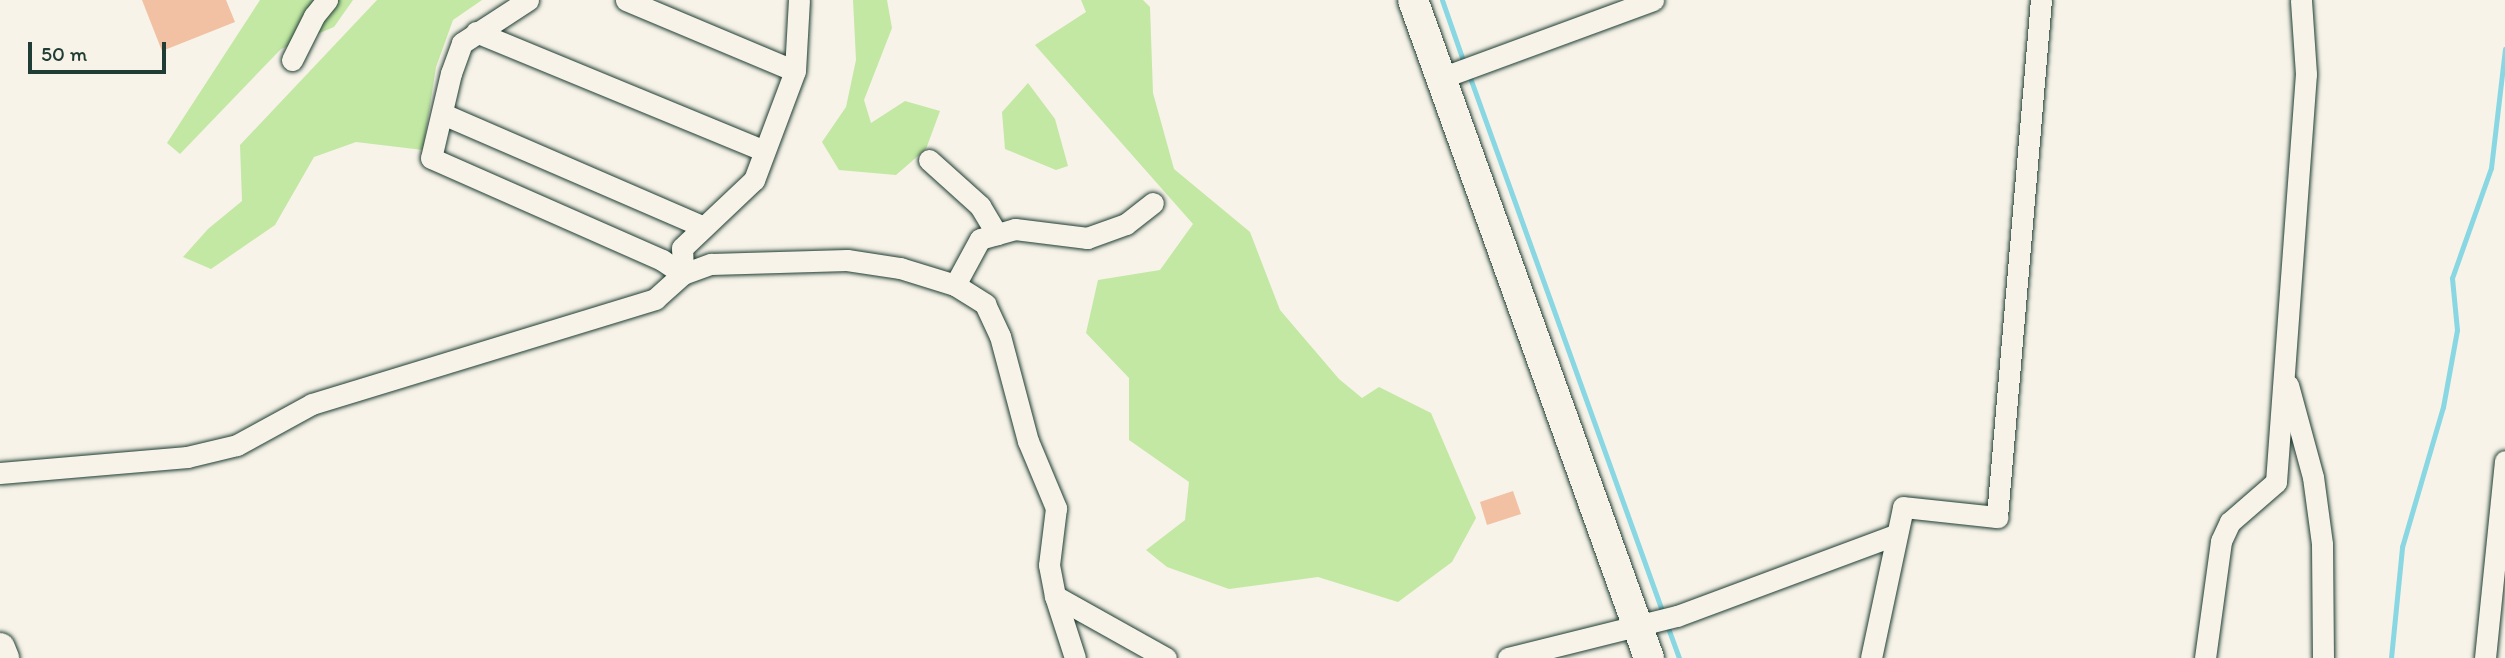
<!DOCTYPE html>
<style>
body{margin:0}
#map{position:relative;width:2505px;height:658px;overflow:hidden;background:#f7f3e8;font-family:Itim,sans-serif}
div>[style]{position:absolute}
.green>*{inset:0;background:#c2e8a3}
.stream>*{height:5px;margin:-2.5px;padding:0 2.5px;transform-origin:2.5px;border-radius:2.5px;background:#88d7e3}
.building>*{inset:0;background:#f2c0a3}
.roads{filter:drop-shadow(0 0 2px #1f3d34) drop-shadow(0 0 2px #1f3d34)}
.street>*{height:21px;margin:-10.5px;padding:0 10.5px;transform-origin:10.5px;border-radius:10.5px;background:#f7f3e8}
.secondary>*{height:30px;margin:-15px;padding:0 15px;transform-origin:15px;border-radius:15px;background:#f7f3e8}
span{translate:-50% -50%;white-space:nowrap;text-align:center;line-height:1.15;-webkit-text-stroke:6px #f7f3e8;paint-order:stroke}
.scale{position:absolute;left:28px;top:42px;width:138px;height:32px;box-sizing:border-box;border:4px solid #1f3d34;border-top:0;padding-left:9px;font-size:21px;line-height:24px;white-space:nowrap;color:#1f3d34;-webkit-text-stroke:5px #f7f3e8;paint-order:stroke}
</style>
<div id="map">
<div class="green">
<i style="clip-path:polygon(260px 0,353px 0,334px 27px,281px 49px,180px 154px,167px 143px)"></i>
<i style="clip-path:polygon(377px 0,482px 0,453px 20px,436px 67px,423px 150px,356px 142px,314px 157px,275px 225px,211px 269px,183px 257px,208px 229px,242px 201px,240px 145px)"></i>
<i style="clip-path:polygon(853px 0,887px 0,892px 28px,864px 100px,871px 123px,905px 101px,940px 111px,926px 149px,896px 175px,839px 170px,822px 142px,846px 107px,856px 60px)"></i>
<i style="clip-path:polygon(1081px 0,1143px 0,1150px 7px,1153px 93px,1174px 169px,1250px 232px,1280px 310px,1339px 379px,1362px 398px,1379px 387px,1431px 413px,1476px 518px,1452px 562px,1398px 602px,1318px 577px,1229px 589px,1167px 567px,1146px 550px,1185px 520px,1189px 482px,1129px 440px,1129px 378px,1086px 333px,1098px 280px,1160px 270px,1193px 224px,1035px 45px,1086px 12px)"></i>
<i style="clip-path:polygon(1028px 83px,1055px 119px,1068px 166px,1056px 170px,1005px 149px,1002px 112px)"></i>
</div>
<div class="stream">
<i style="left:1442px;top:0;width:67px;rotate:70.8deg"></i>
<i style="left:1468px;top:72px;width:578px;rotate:70.19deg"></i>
<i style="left:1667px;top:625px;width:35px;rotate:70deg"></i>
<i style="left:2391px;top:658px;width:112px;rotate:-84.3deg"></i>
<i style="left:2402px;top:547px;width:146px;rotate:-73.7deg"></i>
<i style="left:2443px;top:407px;width:78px;rotate:-79.7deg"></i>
<i style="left:2457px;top:330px;width:52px;rotate:-95.5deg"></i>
<i style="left:2452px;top:278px;width:117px;rotate:-70.5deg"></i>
<i style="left:2491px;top:168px;width:120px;rotate:-83.3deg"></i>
</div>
<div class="building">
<i style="clip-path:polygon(142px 0,226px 0,235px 22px,162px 51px)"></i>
<i style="clip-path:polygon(1513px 491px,1521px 514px,1487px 525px,1480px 502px)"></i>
</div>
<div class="roads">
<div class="street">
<i style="left:528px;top:0;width:79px;rotate:146.9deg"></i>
<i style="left:462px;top:43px;width:32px;rotate:110deg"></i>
<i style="left:451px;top:73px;width:87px;rotate:103.2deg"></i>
<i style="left:431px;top:158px;width:253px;rotate:23.8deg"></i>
<i style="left:662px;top:260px;width:25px;rotate:34deg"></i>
<i style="left:626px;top:0;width:183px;rotate:22.8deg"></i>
<i style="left:476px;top:32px;width:310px;rotate:22.4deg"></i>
<i style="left:292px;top:60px;width:49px;rotate:-63.4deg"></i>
<i style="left:314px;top:16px;width:21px;rotate:-51deg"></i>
<i style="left:1441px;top:78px;width:226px;rotate:-20.2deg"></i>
<i style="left:443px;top:114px;width:284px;rotate:23.4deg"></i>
<i style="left:929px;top:160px;width:69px;rotate:42deg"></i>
<i style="left:980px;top:206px;width:33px;rotate:59deg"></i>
<i style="left:683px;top:274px;width:26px;rotate:-92deg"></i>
<i style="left:682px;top:248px;width:99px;rotate:-43.4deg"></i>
<i style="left:754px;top:180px;width:116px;rotate:-69.4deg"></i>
<i style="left:795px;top:71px;width:71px;rotate:-86.8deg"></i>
<i style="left:955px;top:285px;width:52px;rotate:-61.5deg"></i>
<i style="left:980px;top:239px;width:36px;rotate:-16deg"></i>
<i style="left:1015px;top:229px;width:73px;rotate:7.1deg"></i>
<i style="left:1087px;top:238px;width:41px;rotate:-19.7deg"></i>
<i style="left:1126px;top:224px;width:34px;rotate:-38deg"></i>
<i style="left:2288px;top:385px;width:95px;rotate:74.8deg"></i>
<i style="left:2313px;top:477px;width:68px;rotate:82.3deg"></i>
<i style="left:2322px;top:544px;width:114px;rotate:89.5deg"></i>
<i style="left:0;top:473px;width:188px;rotate:-4.9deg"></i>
<i style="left:187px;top:457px;width:51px;rotate:-13.5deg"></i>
<i style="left:237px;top:445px;width:85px;rotate:-28.7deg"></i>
<i style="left:312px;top:404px;width:359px;rotate:-17deg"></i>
<i style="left:655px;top:299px;width:38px;rotate:-42deg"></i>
<i style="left:683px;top:274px;width:30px;rotate:-20deg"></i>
<i style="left:711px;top:264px;width:136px;rotate:-1.7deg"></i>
<i style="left:847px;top:260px;width:54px;rotate:8.6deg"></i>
<i style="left:900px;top:268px;width:58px;rotate:17.2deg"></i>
<i style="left:955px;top:285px;width:36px;rotate:32deg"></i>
<i style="left:985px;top:304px;width:35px;rotate:65deg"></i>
<i style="left:1000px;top:336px;width:109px;rotate:75.1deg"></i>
<i style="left:1028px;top:441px;width:73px;rotate:67.3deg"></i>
<i style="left:1056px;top:508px;width:57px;rotate:97deg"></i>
<i style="left:1049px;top:565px;width:32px;rotate:79deg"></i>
<i style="left:1055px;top:596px;width:65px;rotate:72.1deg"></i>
<i style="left:1055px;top:596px;width:127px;rotate:29.2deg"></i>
<i style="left:1508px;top:658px;width:174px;rotate:-14deg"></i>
<i style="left:1677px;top:616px;width:233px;rotate:-20.4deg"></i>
<i style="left:1871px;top:658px;width:154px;rotate:-78deg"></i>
<i style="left:1903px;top:507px;width:95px;rotate:6.1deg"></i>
<i style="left:1997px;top:517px;width:519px;rotate:-85.14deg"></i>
<i style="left:2205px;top:658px;width:118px;rotate:-82.2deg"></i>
<i style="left:2221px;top:541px;width:21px;rotate:-65deg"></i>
<i style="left:2230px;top:522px;width:61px;rotate:-41deg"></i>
<i style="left:2276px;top:482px;width:409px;rotate:-85.8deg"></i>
<i style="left:2306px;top:74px;width:74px;rotate:-93.9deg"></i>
<i style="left:2485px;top:658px;width:198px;rotate:-84.2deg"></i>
</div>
<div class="secondary">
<i style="left:1413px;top:0;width:699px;rotate:70.27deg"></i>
<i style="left:0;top:648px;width:11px;rotate:68deg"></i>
</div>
</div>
<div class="scale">50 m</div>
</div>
